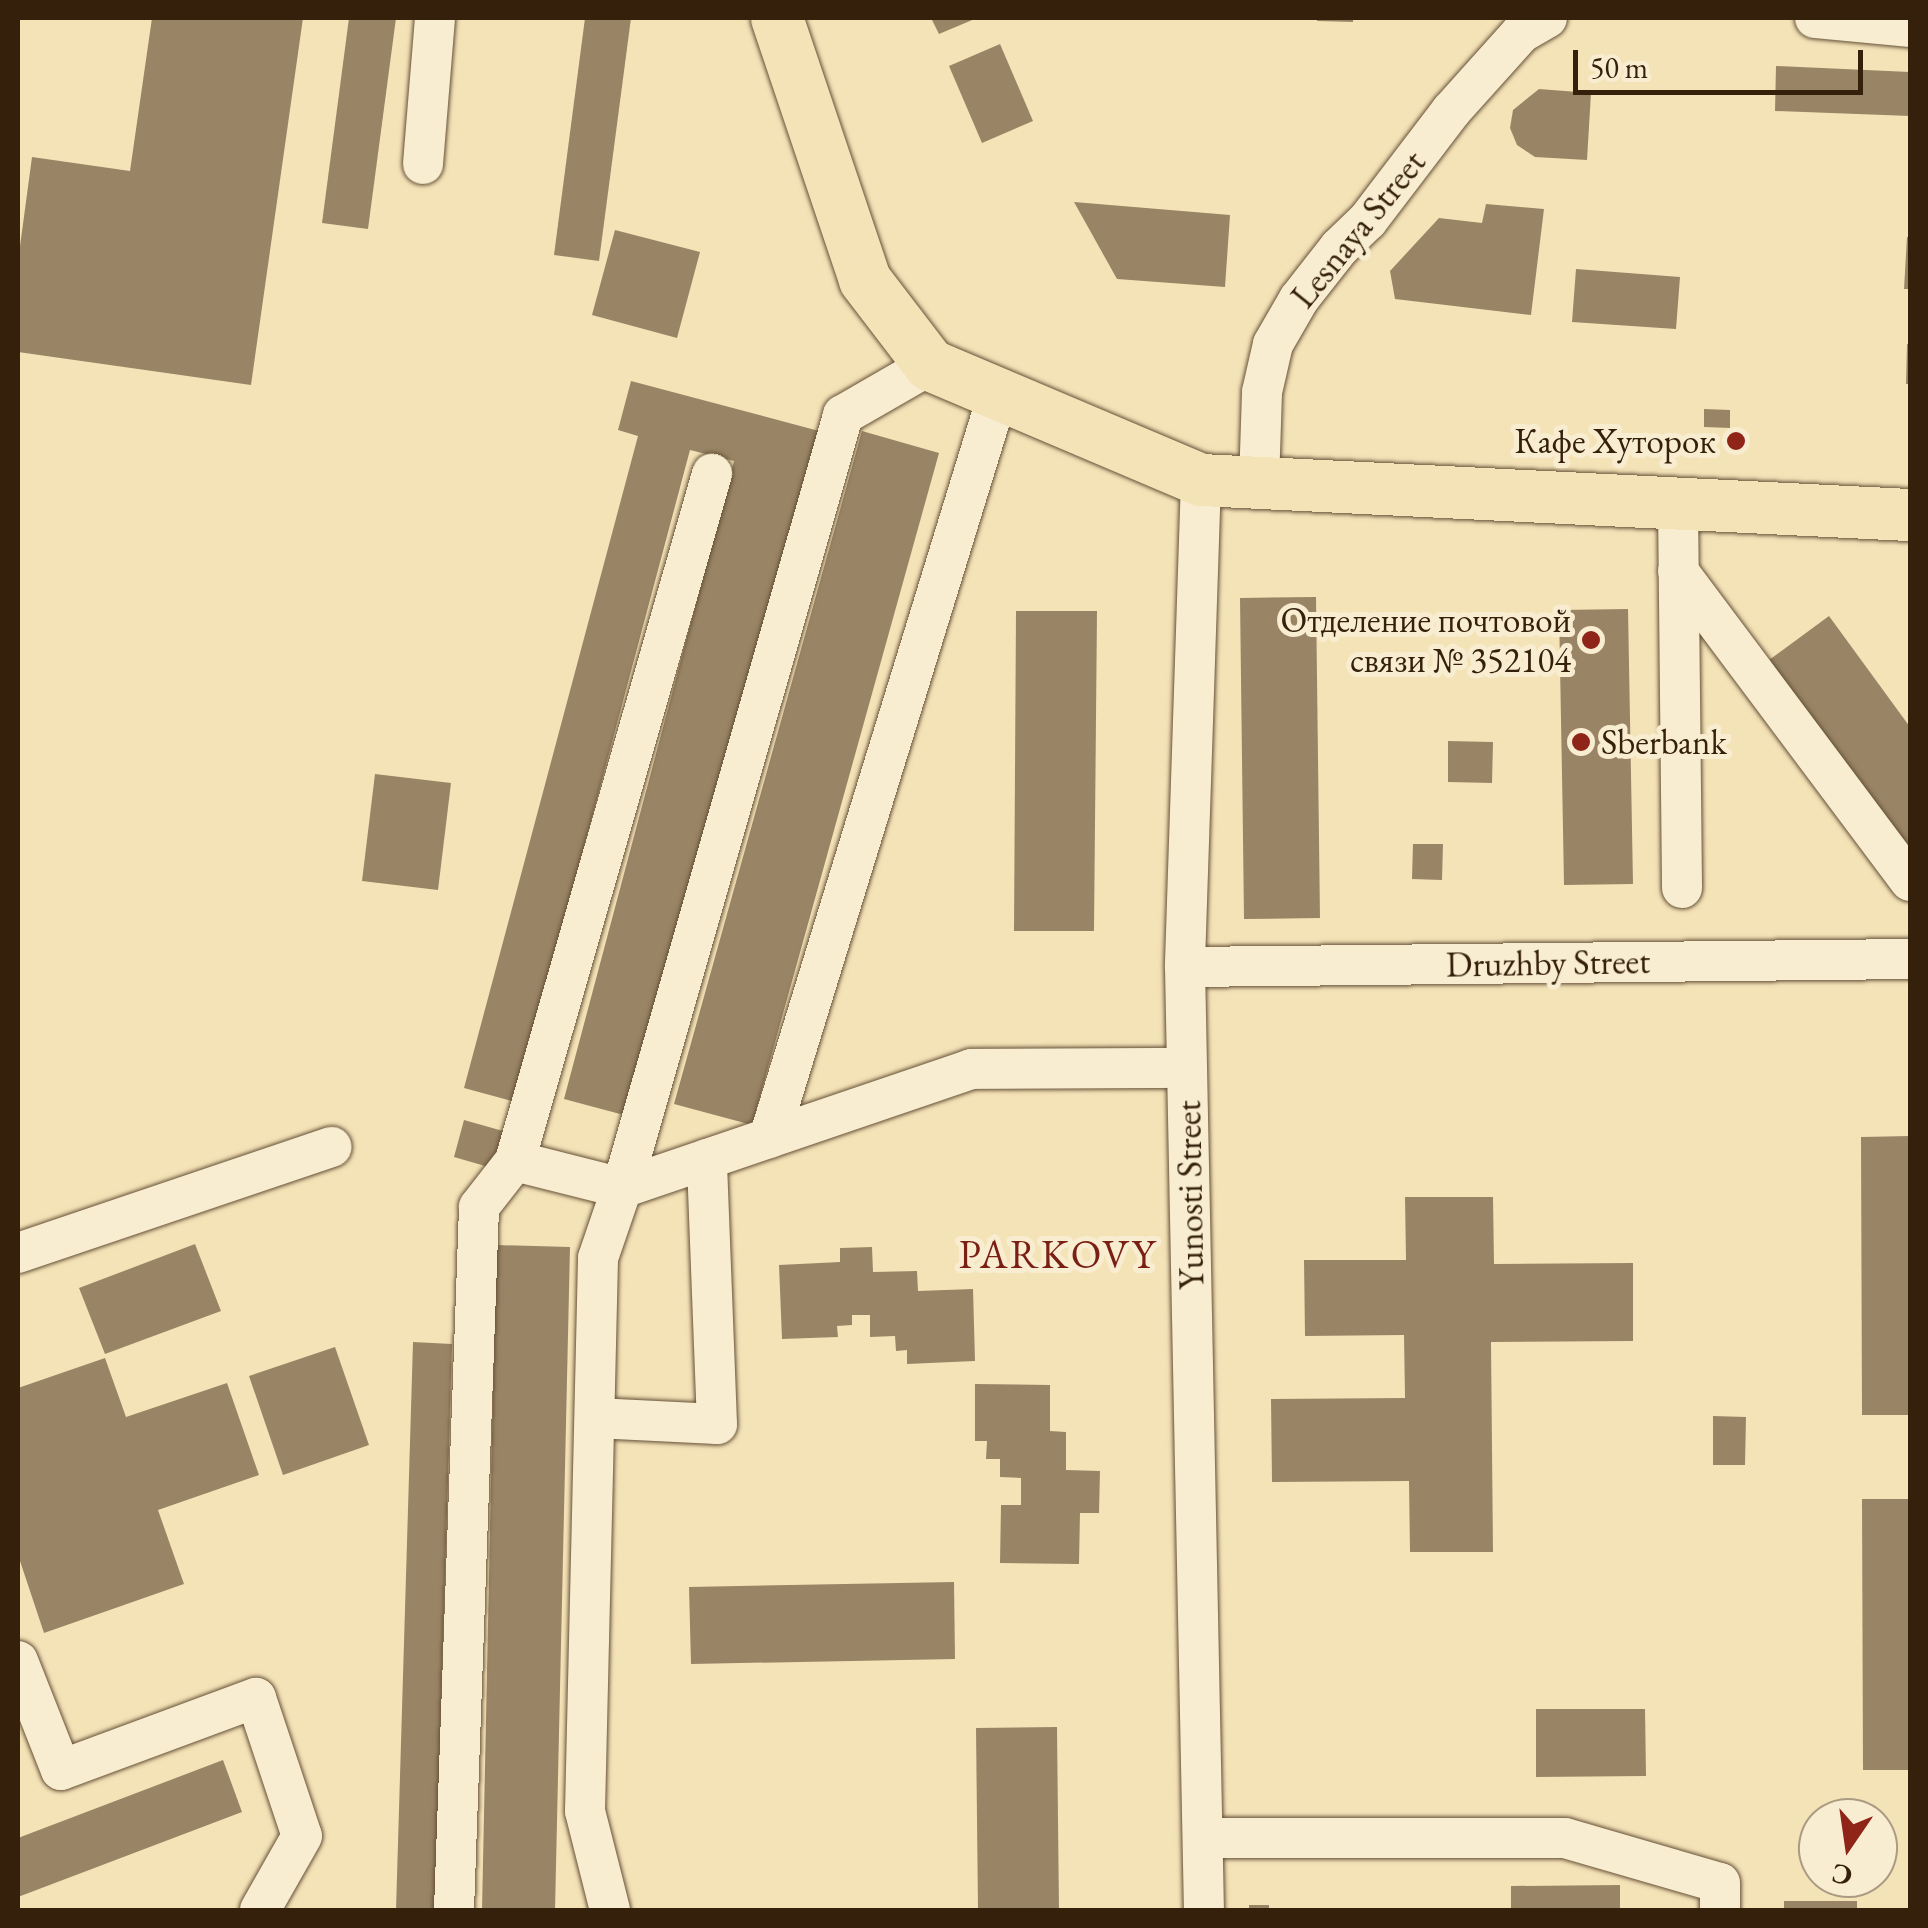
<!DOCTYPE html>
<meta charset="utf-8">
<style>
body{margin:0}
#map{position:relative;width:1928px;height:1928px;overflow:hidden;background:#f5e3b8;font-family:"EB Garamond",serif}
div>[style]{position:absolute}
.building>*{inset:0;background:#998565}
.roads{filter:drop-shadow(0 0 2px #655137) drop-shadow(0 0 2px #655137)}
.minor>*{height:40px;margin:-20px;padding:0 20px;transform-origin:20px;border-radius:20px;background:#f8edd1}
.major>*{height:52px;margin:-26px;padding:0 26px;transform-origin:26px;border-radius:26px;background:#f5e3b8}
.dots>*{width:28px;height:28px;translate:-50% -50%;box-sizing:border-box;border:5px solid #f8edd1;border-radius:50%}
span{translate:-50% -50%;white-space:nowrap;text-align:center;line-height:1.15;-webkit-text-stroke:10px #f8edd1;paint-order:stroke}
.street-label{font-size:35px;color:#35200c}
.poi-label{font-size:35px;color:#35200c}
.right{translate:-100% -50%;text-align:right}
.left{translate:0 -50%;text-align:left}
.quarter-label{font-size:40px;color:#7a1f14;letter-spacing:2.5px}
.frame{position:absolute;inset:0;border:20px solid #35200c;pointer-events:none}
.north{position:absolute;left:1798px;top:1798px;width:100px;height:100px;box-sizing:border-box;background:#f8edd1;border:2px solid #aa9b82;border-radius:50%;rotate:193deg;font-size:28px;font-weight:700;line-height:40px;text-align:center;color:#35200c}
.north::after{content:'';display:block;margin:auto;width:35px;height:45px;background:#8f2418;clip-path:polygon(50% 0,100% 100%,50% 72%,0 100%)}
.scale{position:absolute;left:1573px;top:50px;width:290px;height:45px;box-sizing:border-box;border:5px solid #35200c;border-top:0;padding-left:12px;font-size:30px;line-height:35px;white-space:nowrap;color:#35200c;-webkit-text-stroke:8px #f8edd1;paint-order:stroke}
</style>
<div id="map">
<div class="building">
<i style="clip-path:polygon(152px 18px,303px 18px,251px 385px,18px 352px,18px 261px,32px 157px,130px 171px)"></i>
<i style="clip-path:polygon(349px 18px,396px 18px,368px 229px,322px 223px)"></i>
<i style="clip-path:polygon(585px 18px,631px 18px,599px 261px,554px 255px)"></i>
<i style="clip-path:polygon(931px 18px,977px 18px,939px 34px)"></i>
<i style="clip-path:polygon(1317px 18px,1353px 18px,1353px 22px,1317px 21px)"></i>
<i style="clip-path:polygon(1000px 44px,1033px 121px,982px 143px,949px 66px)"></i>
<i style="clip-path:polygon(1776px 66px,1910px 72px,1910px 116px,1775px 111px)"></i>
<i style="clip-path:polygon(1539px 89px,1591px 93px,1587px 160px,1535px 157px,1517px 145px,1510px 128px,1513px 110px)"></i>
<i style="clip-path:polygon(1074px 202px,1230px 215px,1225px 287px,1117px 279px)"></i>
<i style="clip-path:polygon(1486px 204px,1544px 209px,1531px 315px,1395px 299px,1390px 271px,1439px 218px,1482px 223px)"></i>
<i style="clip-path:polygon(615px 230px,700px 252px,677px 338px,592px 315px)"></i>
<i style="clip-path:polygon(1907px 237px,1910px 237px,1910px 289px,1904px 289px)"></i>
<i style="clip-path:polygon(1576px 269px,1680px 277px,1676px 329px,1572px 322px)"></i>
<i style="clip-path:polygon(1907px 344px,1910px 344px,1910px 384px,1906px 384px)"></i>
<i style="clip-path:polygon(631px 381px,819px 431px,635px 1118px,564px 1099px,734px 461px,690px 450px,516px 1102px,464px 1088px,638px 436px,618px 430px)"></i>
<i style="clip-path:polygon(1704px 409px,1730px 410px,1730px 428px,1704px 427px)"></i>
<i style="clip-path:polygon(862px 431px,939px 453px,752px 1125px,674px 1104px)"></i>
<i style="clip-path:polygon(1316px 597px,1320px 918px,1244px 919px,1240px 598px)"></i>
<i style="clip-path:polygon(1628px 609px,1633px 884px,1564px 885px,1559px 610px)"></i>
<i style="clip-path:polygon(1016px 611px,1097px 611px,1094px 931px,1014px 931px)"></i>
<i style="clip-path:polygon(1829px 616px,1910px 727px,1910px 851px,1769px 660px)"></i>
<i style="clip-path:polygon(1448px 741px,1493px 742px,1492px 783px,1448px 782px)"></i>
<i style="clip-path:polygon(375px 774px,451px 783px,438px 890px,362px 881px)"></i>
<i style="clip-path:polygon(1413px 844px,1443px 844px,1442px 880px,1412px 879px)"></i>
<i style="clip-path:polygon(464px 1120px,503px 1131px,492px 1168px,454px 1157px)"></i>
<i style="clip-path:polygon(1910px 1136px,1910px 1415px,1862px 1415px,1861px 1137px)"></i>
<i style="clip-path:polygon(1405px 1197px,1493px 1197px,1494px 1264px,1633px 1263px,1633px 1341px,1491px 1342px,1493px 1552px,1410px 1552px,1409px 1481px,1272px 1482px,1271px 1399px,1405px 1398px,1404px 1335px,1305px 1336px,1304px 1260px,1406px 1260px)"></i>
<i style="clip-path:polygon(195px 1244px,221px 1311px,105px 1354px,79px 1288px)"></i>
<i style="clip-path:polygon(496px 1245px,570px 1247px,555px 1910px,482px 1910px)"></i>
<i style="clip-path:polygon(872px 1247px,873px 1272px,917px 1271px,918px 1291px,973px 1289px,975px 1361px,907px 1364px,907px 1350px,896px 1351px,895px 1336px,870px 1337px,870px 1315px,852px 1315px,852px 1325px,837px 1326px,838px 1337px,782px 1339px,779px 1265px,840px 1262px,840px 1248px)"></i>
<i style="clip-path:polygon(413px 1342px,452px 1344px,435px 1910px,396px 1910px)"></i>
<i style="clip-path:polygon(335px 1347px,369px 1445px,283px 1475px,249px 1376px)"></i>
<i style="clip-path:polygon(105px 1358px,126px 1417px,227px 1383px,259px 1475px,158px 1510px,184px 1584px,44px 1633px,18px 1555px,18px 1388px)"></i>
<i style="clip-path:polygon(975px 1384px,1050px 1385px,1050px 1431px,1066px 1432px,1066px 1470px,1100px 1471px,1099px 1513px,1080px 1513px,1079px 1564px,1000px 1563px,1001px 1505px,1021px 1505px,1021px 1478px,1000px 1477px,1000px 1459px,986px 1459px,987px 1441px,975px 1441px)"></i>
<i style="clip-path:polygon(1713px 1416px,1746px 1417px,1745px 1465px,1713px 1465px)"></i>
<i style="clip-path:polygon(1862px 1499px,1910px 1499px,1910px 1770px,1863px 1770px)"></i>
<i style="clip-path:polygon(954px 1582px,955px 1659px,691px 1664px,689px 1587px)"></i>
<i style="clip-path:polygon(1536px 1709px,1645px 1709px,1646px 1776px,1536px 1777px)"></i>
<i style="clip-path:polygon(1057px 1727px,1059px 1910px,978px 1910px,976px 1728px)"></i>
<i style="clip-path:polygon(223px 1760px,242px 1812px,18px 1897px,18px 1838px)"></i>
<i style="clip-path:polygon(1620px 1885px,1620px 1910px,1511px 1910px,1511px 1886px)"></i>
<i style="clip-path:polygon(1784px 1901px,1857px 1901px,1857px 1910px,1784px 1910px)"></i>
<i style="clip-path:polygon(1249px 1905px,1269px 1905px,1269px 1910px,1249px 1910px)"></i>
</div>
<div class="roads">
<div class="minor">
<i style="left:1815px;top:18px;width:95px;rotate:5.4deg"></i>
<i style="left:423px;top:164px;width:146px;rotate:-85.3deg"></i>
<i style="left:1201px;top:480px;width:487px;rotate:91.9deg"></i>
<i style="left:1185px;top:967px;width:943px;rotate:88.85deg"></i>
<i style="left:1259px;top:483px;width:91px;rotate:-88.1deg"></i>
<i style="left:1262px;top:392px;width:49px;rotate:-77.1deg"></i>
<i style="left:1273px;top:344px;width:52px;rotate:-60deg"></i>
<i style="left:1299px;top:299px;width:65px;rotate:-51.9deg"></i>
<i style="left:1339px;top:248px;width:40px;rotate:-44deg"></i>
<i style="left:1368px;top:220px;width:137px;rotate:-52.7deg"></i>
<i style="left:1451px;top:111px;width:105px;rotate:-48.1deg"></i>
<i style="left:1521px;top:33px;width:30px;rotate:-30deg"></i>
<i style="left:1678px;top:504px;width:384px;rotate:89.4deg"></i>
<i style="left:1678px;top:571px;width:387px;rotate:53.2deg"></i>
<i style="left:1185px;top:967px;width:725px;rotate:-0.63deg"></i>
<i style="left:769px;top:1138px;width:778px;rotate:-72.89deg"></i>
<i style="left:515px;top:1161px;width:110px;rotate:14.2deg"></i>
<i style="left:622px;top:1188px;width:369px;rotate:-18.8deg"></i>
<i style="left:971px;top:1069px;width:216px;rotate:-0.3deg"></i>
<i style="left:18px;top:1253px;width:331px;rotate:-18.7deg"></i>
<i style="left:595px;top:1418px;width:122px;rotate:2.8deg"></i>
<i style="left:717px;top:1424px;width:265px;rotate:-92.2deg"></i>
<i style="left:18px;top:1661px;width:117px;rotate:68.5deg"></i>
<i style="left:61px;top:1770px;width:208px;rotate:-20.3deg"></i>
<i style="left:256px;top:1698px;width:145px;rotate:71.6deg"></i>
<i style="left:302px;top:1836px;width:85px;rotate:119.6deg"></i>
<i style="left:1205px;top:1838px;width:360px"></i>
<i style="left:1565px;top:1838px;width:161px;rotate:16.2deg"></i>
<i style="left:1720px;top:1883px;width:27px;rotate:90deg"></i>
<i style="left:454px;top:1910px;width:703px;rotate:-87.96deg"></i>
<i style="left:479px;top:1207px;width:58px;rotate:-52deg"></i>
<i style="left:515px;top:1161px;width:715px;rotate:-74deg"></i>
<i style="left:610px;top:1910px;width:102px;rotate:-104.2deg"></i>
<i style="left:585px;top:1811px;width:553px;rotate:-88.65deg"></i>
<i style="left:598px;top:1258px;width:74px;rotate:-71.1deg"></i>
<i style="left:622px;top:1188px;width:804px;rotate:-74.04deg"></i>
<i style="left:843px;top:415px;width:100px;rotate:-29.9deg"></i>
</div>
<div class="major">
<i style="left:777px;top:18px;width:276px;rotate:71.4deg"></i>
<i style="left:865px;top:280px;width:107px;rotate:52.6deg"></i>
<i style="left:930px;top:365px;width:294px;rotate:23deg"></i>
<i style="left:1201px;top:480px;width:710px;rotate:2.83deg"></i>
</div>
</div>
<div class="dots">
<i style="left:1736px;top:441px;background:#8f2418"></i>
<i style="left:1591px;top:640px;background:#8f2418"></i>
<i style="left:1581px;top:742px;background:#8f2418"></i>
</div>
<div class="street-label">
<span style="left:1358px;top:229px;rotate:-51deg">Lesnaya Street</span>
<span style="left:1548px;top:963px;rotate:-1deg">Druzhby Street</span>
<span style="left:1190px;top:1195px;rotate:-91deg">Yunosti Street</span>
</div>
<div class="poi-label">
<span class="right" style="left:1716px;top:441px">Кафе Хуторок</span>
<span class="right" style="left:1571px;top:640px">Отделение почтовой<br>связи № 352104</span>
<span class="left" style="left:1601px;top:742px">Sberbank</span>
</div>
<div class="quarter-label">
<span style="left:1058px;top:1254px">PARKOVY</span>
</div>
<div class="frame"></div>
<div class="north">С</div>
<div class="scale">50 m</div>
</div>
